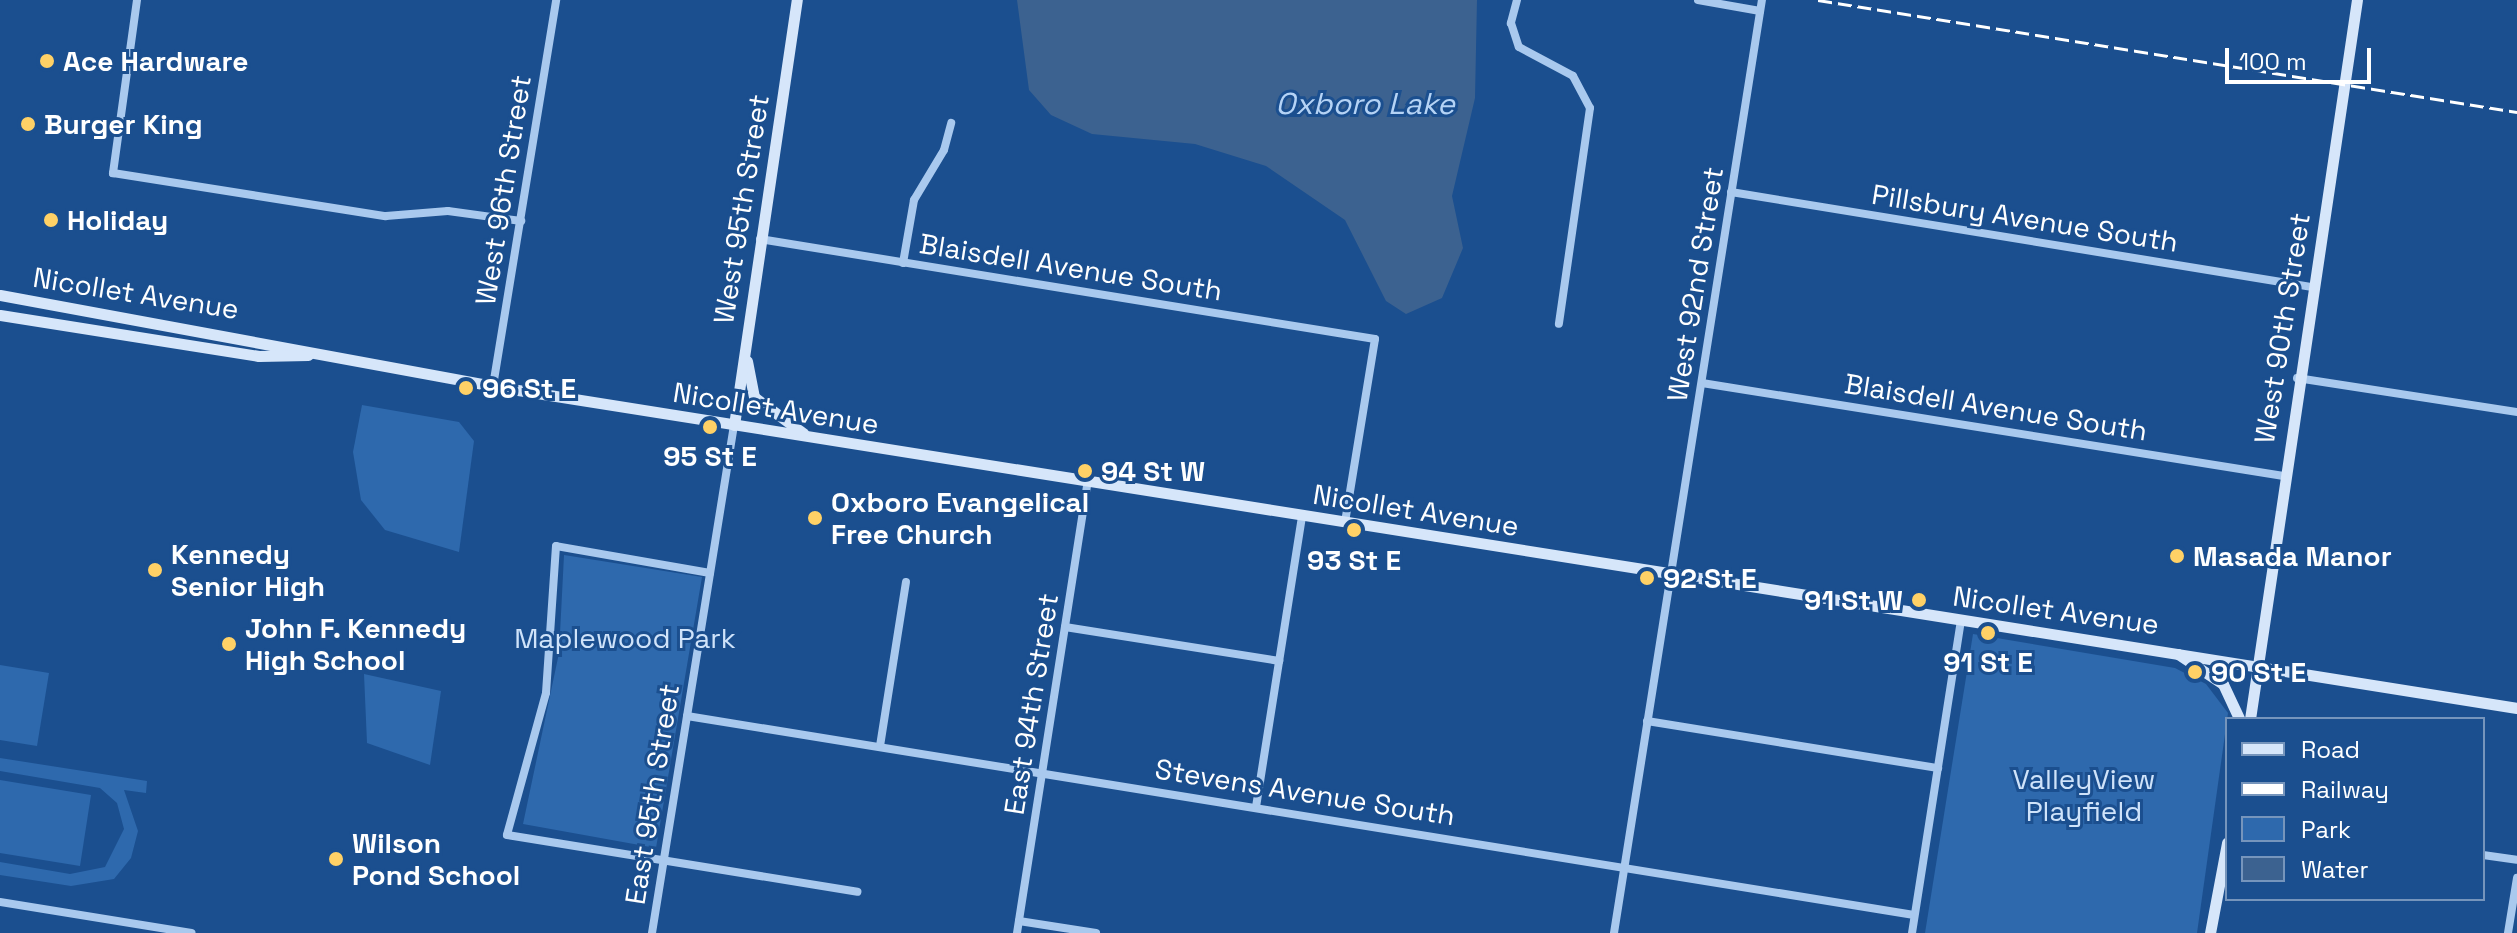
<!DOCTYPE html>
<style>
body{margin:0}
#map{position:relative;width:2517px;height:933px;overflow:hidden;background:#1b4f8f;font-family:"Space Grotesk",sans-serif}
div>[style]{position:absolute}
.green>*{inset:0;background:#2e69ad}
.water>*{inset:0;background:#3c6290}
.street>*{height:8px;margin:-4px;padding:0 4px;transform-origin:4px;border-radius:4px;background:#a9c9ee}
.secondary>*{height:11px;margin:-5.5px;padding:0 5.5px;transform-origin:5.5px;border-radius:5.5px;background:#d6e6fa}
.rail>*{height:3px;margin-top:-1.5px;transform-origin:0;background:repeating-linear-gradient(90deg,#fff 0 14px,transparent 0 20px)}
.dots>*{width:22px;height:22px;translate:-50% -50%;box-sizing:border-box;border:4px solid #1b4f8f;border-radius:50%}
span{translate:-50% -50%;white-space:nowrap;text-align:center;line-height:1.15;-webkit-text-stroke:6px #1b4f8f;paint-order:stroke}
.poi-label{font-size:28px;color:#fff;font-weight:700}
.left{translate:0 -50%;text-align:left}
.right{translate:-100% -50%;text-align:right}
.street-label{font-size:28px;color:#fff}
.park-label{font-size:28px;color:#cfe3fa}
.water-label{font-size:30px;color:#b5d3f5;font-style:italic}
.legend{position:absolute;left:2225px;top:717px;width:260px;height:184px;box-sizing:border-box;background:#1b4f8f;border:2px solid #7695bc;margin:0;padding:10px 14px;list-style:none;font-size:24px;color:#fff}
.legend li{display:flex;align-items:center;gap:16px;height:40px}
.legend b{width:40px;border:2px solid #7695bc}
.scale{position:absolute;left:2225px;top:48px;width:146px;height:36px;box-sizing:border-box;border:4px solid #fff;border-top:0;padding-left:10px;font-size:24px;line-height:28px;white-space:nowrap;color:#fff;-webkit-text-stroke:6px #1b4f8f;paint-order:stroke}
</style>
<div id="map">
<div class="green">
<i style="clip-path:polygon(362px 405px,459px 422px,474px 441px,459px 552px,385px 530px,361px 500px,353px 452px)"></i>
<i style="clip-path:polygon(564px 555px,702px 577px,656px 848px,523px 824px,559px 653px)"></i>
<i style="clip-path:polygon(1973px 634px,2175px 668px,2206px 684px,2228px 713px,2197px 933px,1925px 933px)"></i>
<i style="clip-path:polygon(0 665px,49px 673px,37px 746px,0 740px)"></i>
<i style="clip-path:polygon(364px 674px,441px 691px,430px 765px,367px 743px)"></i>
<i style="clip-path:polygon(0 758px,147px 781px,146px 793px,124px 790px,138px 831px,131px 858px,114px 879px,71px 886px,0 875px,0 862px,70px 874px,105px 867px,124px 829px,117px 803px,100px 788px,0 771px)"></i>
<i style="clip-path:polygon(0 780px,91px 795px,80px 866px,0 853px)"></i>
</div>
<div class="water">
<i style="clip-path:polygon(1017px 0,1477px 0,1475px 98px,1452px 196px,1463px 248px,1442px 298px,1406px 314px,1386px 301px,1345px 220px,1266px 166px,1195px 144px,1092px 134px,1051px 115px,1029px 90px)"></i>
</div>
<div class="street">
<i style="left:137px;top:0;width:175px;rotate:97.9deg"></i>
<i style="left:113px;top:173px;width:276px;rotate:9deg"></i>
<i style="left:386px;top:216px;width:62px;rotate:-4.6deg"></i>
<i style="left:448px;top:211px;width:74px;rotate:7.8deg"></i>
<i style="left:1517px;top:0;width:24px;rotate:105deg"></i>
<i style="left:1511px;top:23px;width:25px;rotate:72deg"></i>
<i style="left:1519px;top:47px;width:61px;rotate:28.2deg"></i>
<i style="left:1573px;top:76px;width:36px;rotate:62deg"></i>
<i style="left:1590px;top:108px;width:218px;rotate:98.2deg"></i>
<i style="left:1698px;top:0;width:63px;rotate:10.1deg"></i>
<i style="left:1731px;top:192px;width:589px;rotate:9.29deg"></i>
<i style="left:760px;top:239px;width:623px;rotate:9.24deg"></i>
<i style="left:1375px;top:339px;width:186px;rotate:99.3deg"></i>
<i style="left:903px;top:263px;width:64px;rotate:-80.1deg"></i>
<i style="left:914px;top:200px;width:58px;rotate:-59deg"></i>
<i style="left:944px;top:150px;width:28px;rotate:-75deg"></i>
<i style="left:2297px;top:378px;width:223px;rotate:8.8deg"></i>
<i style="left:1702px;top:383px;width:589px;rotate:9.08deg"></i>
<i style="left:493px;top:386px;width:391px;rotate:-80.7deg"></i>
<i style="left:710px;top:573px;width:156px;rotate:-170.1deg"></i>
<i style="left:556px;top:546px;width:147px;rotate:93.9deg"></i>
<i style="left:546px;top:693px;width:147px;rotate:105.4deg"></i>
<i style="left:507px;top:835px;width:355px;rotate:9.2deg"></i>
<i style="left:1065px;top:627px;width:217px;rotate:9deg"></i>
<i style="left:687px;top:716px;width:1243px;rotate:9.21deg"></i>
<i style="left:1647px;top:721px;width:295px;rotate:9.2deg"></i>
<i style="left:880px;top:746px;width:166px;rotate:-81deg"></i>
<i style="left:1256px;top:807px;width:295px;rotate:-81deg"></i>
<i style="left:2483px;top:855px;width:34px;rotate:8deg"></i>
<i style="left:0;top:902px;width:194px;rotate:9.2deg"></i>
<i style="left:1019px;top:921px;width:78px;rotate:8.9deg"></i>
<i style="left:652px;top:933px;width:515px;rotate:-80.83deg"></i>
<i style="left:1017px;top:933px;width:457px;rotate:-81.1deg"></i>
<i style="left:1614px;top:933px;width:945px;rotate:-80.99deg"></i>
<i style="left:1912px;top:933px;width:316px;rotate:-81.1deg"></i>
<i style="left:2508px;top:933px;width:56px;rotate:-80.7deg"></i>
</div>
<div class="secondary">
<i style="left:0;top:295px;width:501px;rotate:10.46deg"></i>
<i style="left:493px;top:386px;width:2049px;rotate:9.04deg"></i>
<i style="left:0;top:315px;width:262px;rotate:9deg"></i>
<i style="left:259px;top:356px;width:49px;rotate:-1.2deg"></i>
<i style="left:747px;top:361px;width:37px;rotate:79deg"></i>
<i style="left:754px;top:397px;width:61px;rotate:36.3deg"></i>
<i style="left:734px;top:425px;width:430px;rotate:-81.6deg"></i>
<i style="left:2178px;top:654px;width:54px;rotate:33.7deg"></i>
<i style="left:2223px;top:684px;width:38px;rotate:65deg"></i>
<i style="left:2250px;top:719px;width:727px;rotate:-81.54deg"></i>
<i style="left:2210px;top:933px;width:92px;rotate:-79.3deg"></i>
</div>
<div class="rail">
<i style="left:1818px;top:0;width:708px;rotate:9.1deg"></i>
</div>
<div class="dots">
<i style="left:47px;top:61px;background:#ffd166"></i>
<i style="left:28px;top:124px;background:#ffd166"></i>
<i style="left:51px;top:220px;background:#ffd166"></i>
<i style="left:466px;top:388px;background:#ffd166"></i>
<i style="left:710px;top:427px;background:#ffd166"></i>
<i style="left:1085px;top:471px;background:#ffd166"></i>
<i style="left:815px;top:518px;background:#ffd166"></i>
<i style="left:1354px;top:530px;background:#ffd166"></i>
<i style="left:2177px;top:556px;background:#ffd166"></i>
<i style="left:155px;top:570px;background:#ffd166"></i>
<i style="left:1647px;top:578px;background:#ffd166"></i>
<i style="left:1919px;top:600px;background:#ffd166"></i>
<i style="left:1988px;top:633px;background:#ffd166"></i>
<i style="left:229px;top:644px;background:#ffd166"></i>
<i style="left:2195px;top:672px;background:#ffd166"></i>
<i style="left:336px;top:859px;background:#ffd166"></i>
</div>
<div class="poi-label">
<span class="left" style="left:63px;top:61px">Ace Hardware</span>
<span class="left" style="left:44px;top:124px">Burger King</span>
<span class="left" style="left:67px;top:220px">Holiday</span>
<span class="left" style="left:482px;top:388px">96 St E</span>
<span style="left:710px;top:456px">95 St E</span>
<span class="left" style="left:1101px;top:471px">94 St W</span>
<span class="left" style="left:831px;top:518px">Oxboro Evangelical<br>Free Church</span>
<span class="left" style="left:171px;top:570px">Kennedy<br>Senior High</span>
<span class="left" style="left:2193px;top:556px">Masada Manor</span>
<span style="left:1354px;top:560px">93 St E</span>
<span class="left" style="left:1663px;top:578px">92 St E</span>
<span class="right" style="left:1903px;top:600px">91 St W</span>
<span class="left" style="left:245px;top:644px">John F. Kennedy<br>High School</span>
<span style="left:1988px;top:662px">91 St E</span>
<span class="left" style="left:2211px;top:672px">90 St E</span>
<span class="left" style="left:352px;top:859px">Wilson<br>Pond School</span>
</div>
<div class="street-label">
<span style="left:503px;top:190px;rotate:-81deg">West 96th Street</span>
<span style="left:741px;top:209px;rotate:-81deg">West 95th Street</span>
<span style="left:2025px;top:218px;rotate:9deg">Pillsbury Avenue South</span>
<span style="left:1071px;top:267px;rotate:9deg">Blaisdell Avenue South</span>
<span style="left:1695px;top:284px;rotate:-81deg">West 92nd Street</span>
<span style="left:136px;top:293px;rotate:9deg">Nicollet Avenue</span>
<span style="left:2282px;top:328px;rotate:-81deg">West 90th Street</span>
<span style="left:1996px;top:407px;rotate:9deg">Blaisdell Avenue South</span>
<span style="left:776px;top:408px;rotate:9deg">Nicollet Avenue</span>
<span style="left:1416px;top:510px;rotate:9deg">Nicollet Avenue</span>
<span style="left:2056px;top:610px;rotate:8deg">Nicollet Avenue</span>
<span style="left:1031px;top:704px;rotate:-81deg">East 94th Street</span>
<span style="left:1305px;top:792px;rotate:9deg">Stevens Avenue South</span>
<span style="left:652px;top:794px;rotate:-81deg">East 95th Street</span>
</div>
<div class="park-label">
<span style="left:625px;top:638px">Maplewood Park</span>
<span style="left:2084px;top:795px">ValleyView<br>Playfield</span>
</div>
<div class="water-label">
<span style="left:1365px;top:104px">Oxboro Lake</span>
</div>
<ul class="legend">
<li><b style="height:10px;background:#d6e6fa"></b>Road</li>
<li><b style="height:10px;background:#fff"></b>Railway</li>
<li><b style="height:22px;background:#2e69ad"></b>Park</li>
<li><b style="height:22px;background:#3c6290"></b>Water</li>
</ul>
<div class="scale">100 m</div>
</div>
